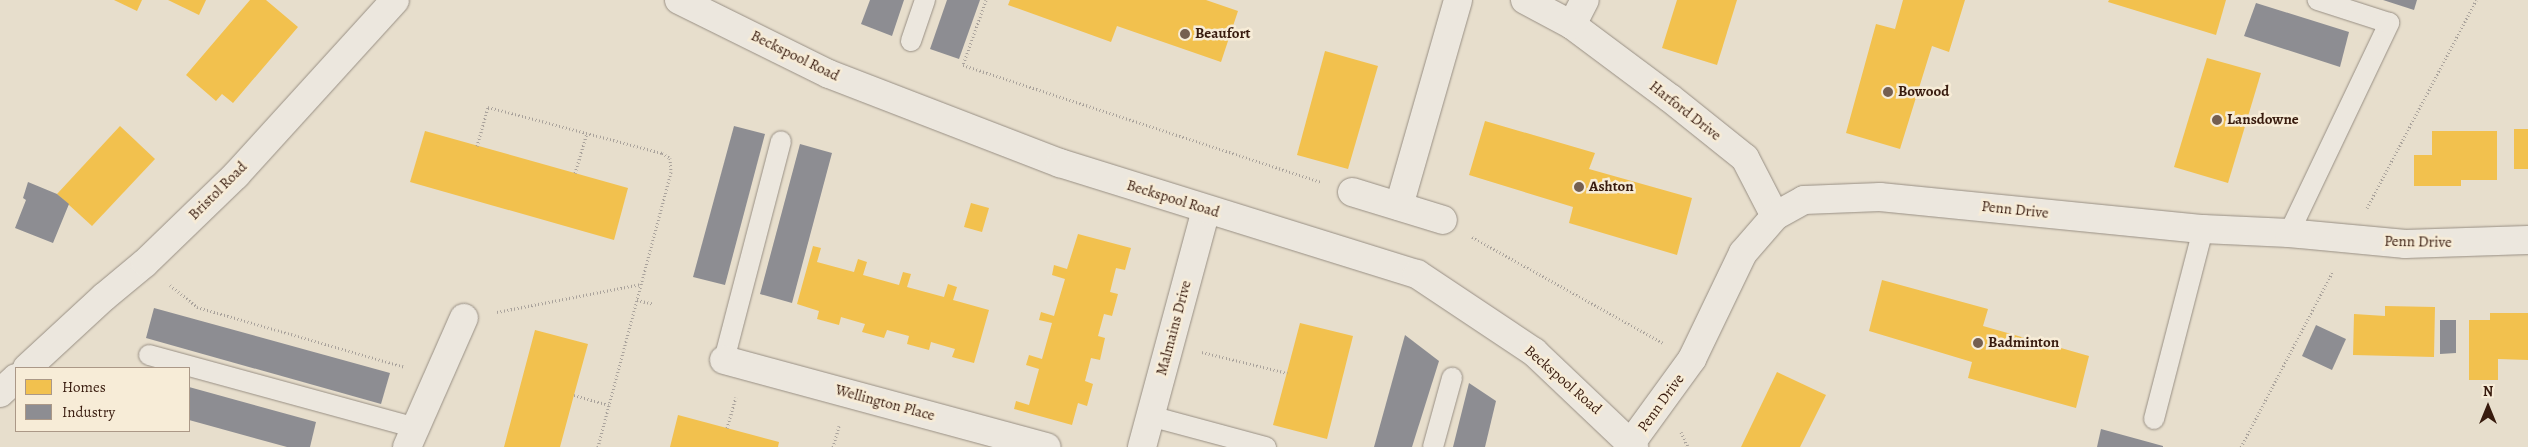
<!DOCTYPE html>
<style>
body{margin:0}
#map{position:relative;width:2528px;height:447px;overflow:hidden;background:#e7decc;font-family:Alegreya,serif}
div>[style]{position:absolute}
.homes>*{inset:0;background:#f2c14e}
.industry>*{inset:0;background:#8d8d92}
.path>*{height:3px;margin-top:-1.5px;transform-origin:0;background:repeating-linear-gradient(90deg,#aaa39c 0 1px,transparent 0 3.5px)}
.roads{filter:drop-shadow(0 0 1px #988f84) drop-shadow(0 0 1px #988f84)}
.service>*{height:20px;margin:-10px;padding:0 10px;transform-origin:10px;border-radius:10px;background:#ece7de}
.minor>*{height:28px;margin:-14px;padding:0 14px;transform-origin:14px;border-radius:14px;background:#ece7de}
.tertiary>*{height:28px;margin:-14px;padding:0 14px;transform-origin:14px;border-radius:14px;background:#ece7de}
.secondary>*{height:28px;margin:-14px;padding:0 14px;transform-origin:14px;border-radius:14px;background:#ece7de}
.dots>*{width:14px;height:14px;translate:-50% -50%;box-sizing:border-box;border:2px solid #f7ecd7;border-radius:50%}
span{translate:-50% -50%;white-space:nowrap;text-align:center;line-height:1.15;-webkit-text-stroke:5px #f7ecd7;paint-order:stroke}
.poi-label{font-size:15px;color:#381b0e;font-weight:700}
.left{translate:0 -50%;text-align:left}
.street-label{font-size:15px;color:#381b0e}
.legend{position:absolute;left:15px;top:367px;width:175px;height:65px;box-sizing:border-box;background:#f7ecd7;border:1px solid #ab9887;margin:0;padding:6px 9px;list-style:none;font-size:15px;color:#381b0e}
.legend li{display:flex;align-items:center;gap:10px;height:25px}
.legend b{width:25px;border:1px solid #ab9887}
.north{position:absolute;left:2463px;top:382px;width:50px;height:50px;-webkit-text-stroke:4px #f7ecd7;paint-order:stroke;rotate:0deg;font-size:14px;font-weight:700;line-height:20px;text-align:center;color:#381b0e}
.north::after{content:'';display:block;margin:auto;width:18px;height:22px;background:#381b0e;clip-path:polygon(50% 0,100% 100%,50% 72%,0 100%)}
</style>
<div id="map">
<div class="homes">
<i style="clip-path:polygon(114px 0,142px 0,137px 11px)"></i>
<i style="clip-path:polygon(168px 0,206px 0,199px 15px)"></i>
<i style="clip-path:polygon(250px 0,266px 0,298px 27px,233px 103px,222px 94px,216px 101px,186px 75px)"></i>
<i style="clip-path:polygon(1010px 0,1206px 0,1238px 11px,1221px 62px,1117px 26px,1111px 42px,1008px 5px)"></i>
<i style="clip-path:polygon(1677px 0,1737px 0,1717px 65px,1662px 48px)"></i>
<i style="clip-path:polygon(1903px 0,1965px 0,1949px 52px,1932px 46px,1900px 149px,1846px 133px,1876px 24px,1895px 29px)"></i>
<i style="clip-path:polygon(2109px 0,2226px 0,2216px 35px,2108px 2px)"></i>
<i style="clip-path:polygon(1325px 51px,1378px 66px,1348px 169px,1297px 155px)"></i>
<i style="clip-path:polygon(2207px 58px,2261px 73px,2228px 183px,2174px 167px)"></i>
<i style="clip-path:polygon(1485px 121px,1595px 153px,1589px 169px,1692px 198px,1677px 255px,1569px 223px,1573px 207px,1469px 175px)"></i>
<i style="clip-path:polygon(120px 126px,155px 159px,92px 226px,57px 194px)"></i>
<i style="clip-path:polygon(2514px 129px,2528px 129px,2528px 169px,2514px 169px)"></i>
<i style="clip-path:polygon(425px 131px,628px 188px,614px 240px,410px 182px)"></i>
<i style="clip-path:polygon(2432px 131px,2497px 131px,2497px 180px,2461px 180px,2461px 186px,2414px 186px,2414px 155px,2432px 155px)"></i>
<i style="clip-path:polygon(971px 203px,989px 208px,982px 232px,964px 227px)"></i>
<i style="clip-path:polygon(1078px 234px,1131px 248px,1125px 270px,1116px 268px,1110px 292px,1118px 294px,1112px 316px,1104px 314px,1098px 336px,1105px 338px,1100px 360px,1091px 358px,1085px 381px,1093px 384px,1087px 406px,1078px 403px,1072px 425px,1014px 409px,1016px 401px,1029px 405px,1039px 369px,1026px 365px,1029px 355px,1042px 359px,1052px 323px,1039px 320px,1041px 312px,1054px 316px,1065px 279px,1052px 275px,1054px 265px,1067px 269px)"></i>
<i style="clip-path:polygon(813px 246px,821px 248px,817px 262px,854px 272px,858px 259px,867px 262px,863px 275px,899px 285px,903px 272px,911px 274px,907px 287px,944px 297px,948px 284px,957px 287px,953px 300px,989px 310px,974px 363px,952px 357px,955px 349px,931px 342px,929px 350px,907px 344px,909px 336px,887px 330px,884px 338px,862px 332px,865px 324px,841px 317px,839px 325px,817px 319px,819px 311px,797px 304px)"></i>
<i style="clip-path:polygon(1882px 280px,1988px 309px,1983px 326px,2089px 356px,2076px 408px,1968px 378px,1972px 362px,1869px 331px)"></i>
<i style="clip-path:polygon(2385px 306px,2435px 307px,2434px 357px,2353px 355px,2354px 314px,2385px 316px)"></i>
<i style="clip-path:polygon(2490px 313px,2528px 313px,2528px 360px,2498px 359px,2498px 380px,2469px 380px,2469px 320px,2490px 320px)"></i>
<i style="clip-path:polygon(1300px 323px,1353px 336px,1327px 439px,1273px 425px)"></i>
<i style="clip-path:polygon(535px 330px,588px 344px,574px 395px,560px 447px,504px 447px)"></i>
<i style="clip-path:polygon(1777px 372px,1826px 395px,1800px 447px,1741px 447px)"></i>
<i style="clip-path:polygon(678px 415px,779px 442px,778px 447px,670px 447px)"></i>
</div>
<div class="industry">
<i style="clip-path:polygon(870px 0,904px 0,892px 36px,861px 24px)"></i>
<i style="clip-path:polygon(947px 0,980px 0,959px 59px,930px 49px)"></i>
<i style="clip-path:polygon(2383px 0,2417px 0,2414px 10px)"></i>
<i style="clip-path:polygon(2256px 3px,2349px 32px,2340px 67px,2244px 36px)"></i>
<i style="clip-path:polygon(734px 126px,765px 134px,725px 285px,693px 277px)"></i>
<i style="clip-path:polygon(800px 144px,832px 153px,792px 303px,760px 294px)"></i>
<i style="clip-path:polygon(28px 182px,57px 194px,69px 204px,53px 243px,15px 228px,26px 200px,23px 198px)"></i>
<i style="clip-path:polygon(154px 308px,390px 373px,381px 404px,146px 338px)"></i>
<i style="clip-path:polygon(2440px 320px,2456px 320px,2456px 353px,2440px 354px)"></i>
<i style="clip-path:polygon(2316px 325px,2346px 339px,2332px 370px,2302px 356px)"></i>
<i style="clip-path:polygon(1405px 335px,1439px 361px,1412px 447px,1374px 447px)"></i>
<i style="clip-path:polygon(1469px 383px,1496px 401px,1485px 447px,1453px 447px)"></i>
<i style="clip-path:polygon(189px 387px,316px 422px,310px 447px,287px 447px,189px 420px)"></i>
<i style="clip-path:polygon(2101px 429px,2163px 446px,2163px 447px,2097px 447px)"></i>
</div>
<div class="path">
<i style="left:986px;top:0;width:69px;rotate:109.5deg"></i>
<i style="left:963px;top:65px;width:377px;rotate:18.1deg"></i>
<i style="left:477px;top:146px;width:41px;rotate:-74.2deg"></i>
<i style="left:488px;top:107px;width:180px;rotate:14.8deg"></i>
<i style="left:662px;top:153px;width:9px;rotate:32deg"></i>
<i style="left:670px;top:158px;width:14px;rotate:86deg"></i>
<i style="left:671px;top:172px;width:285px;rotate:104.9deg"></i>
<i style="left:575px;top:173px;width:42px;rotate:-73.3deg"></i>
<i style="left:2367px;top:208px;width:235px;rotate:-62.3deg"></i>
<i style="left:1472px;top:237px;width:218px;rotate:29deg"></i>
<i style="left:170px;top:285px;width:35px;rotate:39deg"></i>
<i style="left:197px;top:307px;width:216px;rotate:16.1deg"></i>
<i style="left:637px;top:300px;width:17px;rotate:13deg"></i>
<i style="left:497px;top:312px;width:147px;rotate:-11deg"></i>
<i style="left:1202px;top:352px;width:88px;rotate:13.9deg"></i>
<i style="left:574px;top:395px;width:36px;rotate:16deg"></i>
<i style="left:727px;top:428px;width:32px;rotate:-74deg"></i>
<i style="left:1681px;top:432px;width:17px;rotate:65deg"></i>
<i style="left:833px;top:447px;width:22px;rotate:-74deg"></i>
<i style="left:2241px;top:447px;width:199px;rotate:-62.4deg"></i>
</div>
<div class="roads">
<div class="service">
<i style="left:911px;top:41px;width:43px;rotate:-71.1deg"></i>
<i style="left:2289px;top:233px;width:233px;rotate:-64.5deg"></i>
<i style="left:2389px;top:23px;width:75px;rotate:-162.1deg"></i>
<i style="left:149px;top:355px;width:276px;rotate:15.3deg"></i>
<i style="left:724px;top:360px;width:226px;rotate:-75.4deg"></i>
<i style="left:1150px;top:416px;width:120px;rotate:15deg"></i>
<i style="left:2154px;top:419px;width:196px;rotate:-75.5deg"></i>
<i style="left:1433px;top:447px;width:72px;rotate:-74.6deg"></i>
</div>
<div class="minor">
<i style="left:1525px;top:0;width:53px;rotate:28deg"></i>
<i style="left:1572px;top:25px;width:122px;rotate:36.7deg"></i>
<i style="left:1670px;top:98px;width:96px;rotate:38.7deg"></i>
<i style="left:1745px;top:158px;width:65px;rotate:62.7deg"></i>
<i style="left:1572px;top:25px;width:28px;rotate:-63deg"></i>
<i style="left:1352px;top:192px;width:95px;rotate:17.1deg"></i>
<i style="left:1399px;top:206px;width:214px;rotate:-74deg"></i>
<i style="left:724px;top:360px;width:334px;rotate:15.1deg"></i>
<i style="left:1631px;top:443px;width:104px;rotate:-54deg"></i>
<i style="left:1692px;top:359px;width:118px;rotate:-64.3deg"></i>
<i style="left:1743px;top:253px;width:49px;rotate:-49.1deg"></i>
<i style="left:1775px;top:216px;width:33px;rotate:-29deg"></i>
<i style="left:1804px;top:200px;width:76px;rotate:-2.3deg"></i>
<i style="left:1880px;top:197px;width:325px;rotate:5.7deg"></i>
<i style="left:2203px;top:229px;width:86px;rotate:2.7deg"></i>
<i style="left:2289px;top:233px;width:117px;rotate:5.4deg"></i>
<i style="left:2405px;top:244px;width:123px;rotate:-1.9deg"></i>
<i style="left:407px;top:447px;width:141px;rotate:-66.2deg"></i>
<i style="left:1142px;top:447px;width:246px;rotate:-74.9deg"></i>
</div>
<div class="tertiary">
<i style="left:679px;top:0;width:167px;rotate:26.3deg"></i>
<i style="left:829px;top:74px;width:248px;rotate:21.1deg"></i>
<i style="left:1060px;top:163px;width:374px;rotate:17.3deg"></i>
<i style="left:1417px;top:274px;width:141px;rotate:33.7deg"></i>
<i style="left:1534px;top:352px;width:138px;rotate:43.5deg"></i>
</div>
<div class="secondary">
<i style="left:27px;top:368px;width:105px;rotate:-42.7deg"></i>
<i style="left:104px;top:297px;width:53px;rotate:-39.7deg"></i>
<i style="left:145px;top:263px;width:127px;rotate:-44deg"></i>
<i style="left:236px;top:175px;width:236px;rotate:-47.7deg"></i>
<i style="left:0;top:393px;width:22px;rotate:-43deg"></i>
</div>
</div>
<div class="dots">
<i style="left:1185px;top:34px;background:#755f50"></i>
<i style="left:1888px;top:92px;background:#755f50"></i>
<i style="left:2217px;top:120px;background:#755f50"></i>
<i style="left:1579px;top:187px;background:#755f50"></i>
<i style="left:1978px;top:343px;background:#755f50"></i>
</div>
<div class="poi-label">
<span class="left" style="left:1195px;top:34px">Beaufort</span>
<span class="left" style="left:1898px;top:92px">Bowood</span>
<span class="left" style="left:2227px;top:120px">Lansdowne</span>
<span class="left" style="left:1589px;top:187px">Ashton</span>
<span class="left" style="left:1988px;top:343px">Badminton</span>
</div>
<div class="street-label">
<span style="left:795px;top:56px;rotate:26deg">Beckspool Road</span>
<span style="left:1685px;top:111px;rotate:38deg">Harford Drive</span>
<span style="left:218px;top:191px;rotate:-45deg">Bristol Road</span>
<span style="left:1173px;top:199px;rotate:17deg">Beckspool Road</span>
<span style="left:2015px;top:210px;rotate:6deg">Penn Drive</span>
<span style="left:2418px;top:242px;rotate:1deg">Penn Drive</span>
<span style="left:1174px;top:328px;rotate:-75deg">Malmains Drive</span>
<span style="left:1563px;top:380px;rotate:41deg">Beckspool Road</span>
<span style="left:885px;top:403px;rotate:15deg">Wellington Place</span>
<span style="left:1661px;top:403px;rotate:-54deg">Penn Drive</span>
</div>
<ul class="legend">
<li><b style="height:14px;background:#f2c14e"></b>Homes</li>
<li><b style="height:14px;background:#8d8d92"></b>Industry</li>
</ul>
<div class="north">N</div>
</div>
